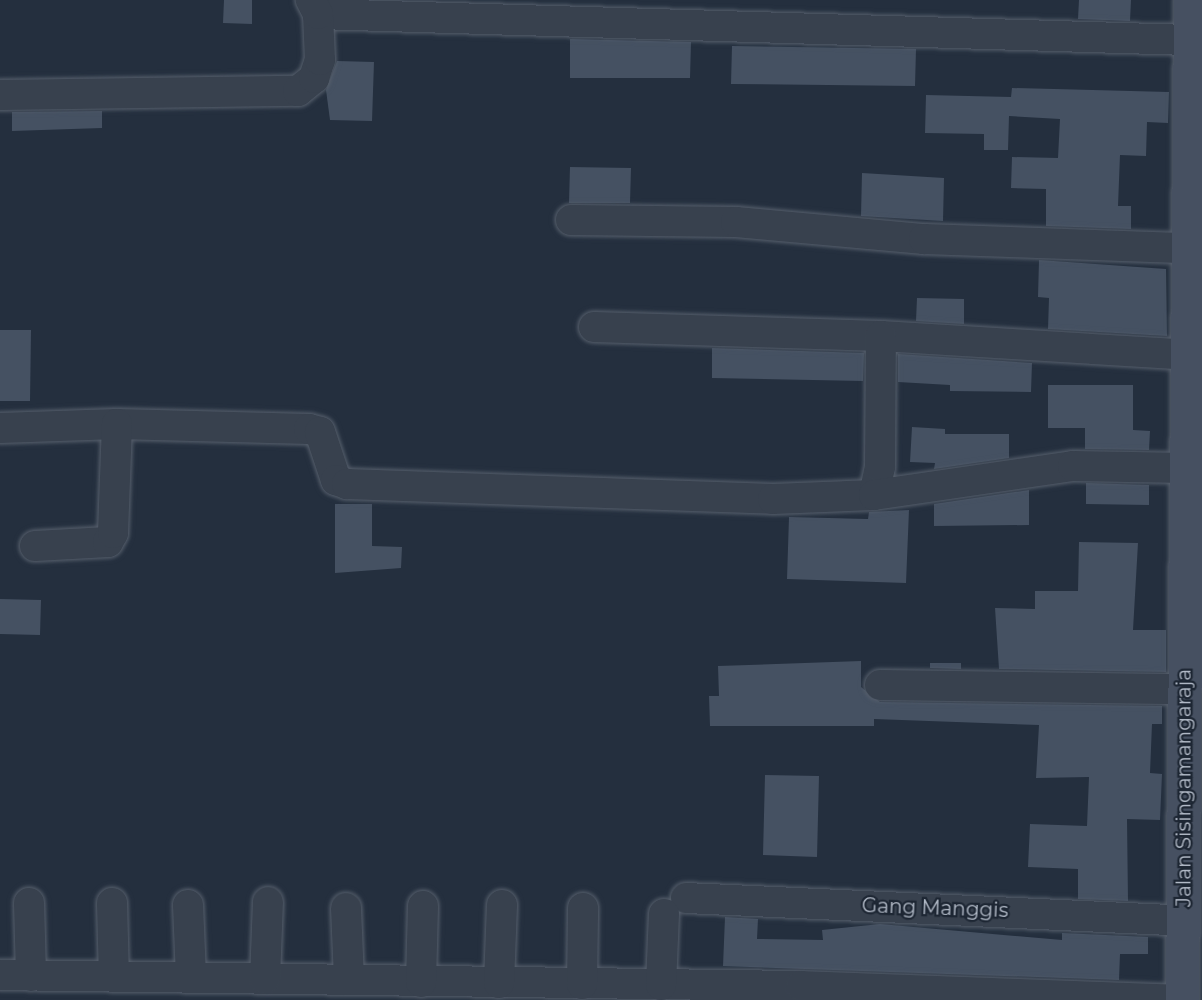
<!DOCTYPE html>
<style>
body{margin:0}
#map{position:relative;width:1202px;height:1000px;overflow:hidden;background:#242f3e;font-family:Montserrat,sans-serif}
div>[style]{position:absolute}
.building>*{inset:0;background:#455162}
.roads{filter:drop-shadow(0 0 2px #565f6c) drop-shadow(0 0 2px #565f6c)}
.street>*{height:30px;margin:-15px;padding:0 15px;transform-origin:15px;border-radius:15px;background:#38414e}
.secondary>*{height:33px;margin:-16.5px;padding:0 16.5px;transform-origin:16.5px;border-radius:16.5px;background:#465061}
span{translate:-50% -50%;white-space:nowrap;text-align:center;line-height:1.15;-webkit-text-stroke:4.5px #1d2633;paint-order:stroke}
.street-label{font-size:20px;color:#b4bcc9}
</style>
<div id="map">
<div class="building">
<i style="clip-path:polygon(224px 0,252px 0,252px 24px,223px 23px)"></i>
<i style="clip-path:polygon(1079px 0,1131px 0,1130px 21px,1078px 19px)"></i>
<i style="clip-path:polygon(570px 39px,691px 42px,690px 78px,570px 78px)"></i>
<i style="clip-path:polygon(732px 46px,916px 49px,915px 86px,731px 84px)"></i>
<i style="clip-path:polygon(337px 61px,374px 62px,372px 121px,330px 120px,326px 90px)"></i>
<i style="clip-path:polygon(1012px 88px,1169px 92px,1168px 123px,1147px 122px,1146px 156px,1120px 155px,1118px 206px,1131px 206px,1131px 229px,1046px 226px,1046px 189px,1011px 188px,1012px 157px,1058px 158px,1060px 119px,1009px 116px,1008px 150px,984px 150px,984px 134px,925px 133px,926px 95px,1011px 97px)"></i>
<i style="clip-path:polygon(102px 111px,102px 128px,12px 131px,12px 112px)"></i>
<i style="clip-path:polygon(570px 167px,631px 168px,630px 203px,569px 203px)"></i>
<i style="clip-path:polygon(862px 173px,944px 178px,943px 221px,861px 216px)"></i>
<i style="clip-path:polygon(1039px 260px,1166px 269px,1167px 336px,1048px 329px,1049px 298px,1038px 297px)"></i>
<i style="clip-path:polygon(917px 298px,964px 299px,964px 324px,916px 321px)"></i>
<i style="clip-path:polygon(0 330px,31px 330px,30px 401px,0 401px)"></i>
<i style="clip-path:polygon(712px 348px,864px 353px,863px 381px,712px 378px)"></i>
<i style="clip-path:polygon(898px 354px,1032px 363px,1031px 392px,950px 391px,950px 385px,898px 382px)"></i>
<i style="clip-path:polygon(1048px 385px,1133px 385px,1133px 430px,1150px 431px,1149px 450px,1085px 449px,1085px 428px,1048px 428px)"></i>
<i style="clip-path:polygon(912px 427px,945px 429px,945px 434px,1009px 434px,1009px 458px,934px 469px,935px 463px,910px 462px)"></i>
<i style="clip-path:polygon(1086px 483px,1149px 485px,1149px 505px,1086px 504px)"></i>
<i style="clip-path:polygon(1029px 490px,1029px 525px,934px 526px,934px 504px)"></i>
<i style="clip-path:polygon(335px 504px,372px 504px,372px 546px,402px 547px,401px 568px,335px 573px)"></i>
<i style="clip-path:polygon(909px 510px,906px 583px,787px 579px,789px 517px,868px 519px,869px 512px)"></i>
<i style="clip-path:polygon(1079px 542px,1138px 543px,1133px 630px,1166px 630px,1166px 672px,999px 669px,995px 608px,1035px 609px,1035px 591px,1078px 591px)"></i>
<i style="clip-path:polygon(0 599px,41px 600px,40px 635px,0 634px)"></i>
<i style="clip-path:polygon(861px 661px,861px 687px,880px 702px,1162px 706px,1162px 724px,1152px 724px,1150px 773px,1162px 774px,1160px 820px,1127px 819px,1128px 901px,1078px 899px,1078px 869px,1028px 867px,1030px 824px,1087px 826px,1089px 777px,1036px 778px,1039px 725px,874px 719px,874px 726px,710px 726px,709px 696px,719px 696px,718px 666px)"></i>
<i style="clip-path:polygon(930px 663px,961px 663px,961px 669px,930px 668px)"></i>
<i style="clip-path:polygon(765px 775px,819px 776px,817px 857px,763px 855px)"></i>
<i style="clip-path:polygon(725px 917px,758px 919px,757px 939px,823px 940px,822px 930px,880px 924px,1062px 940px,1062px 933px,1148px 937px,1148px 954px,1120px 954px,1119px 980px,723px 966px)"></i>
</div>
<div class="roads">
<div class="street">
<i style="left:318px;top:14px;width:872px;rotate:1.71deg"></i>
<i style="left:0;top:95px;width:298px;rotate:-0.8deg"></i>
<i style="left:298px;top:91px;width:21px;rotate:-39deg"></i>
<i style="left:314px;top:78px;width:19px;rotate:-72deg"></i>
<i style="left:320px;top:60px;width:46px;rotate:-92.5deg"></i>
<i style="left:318px;top:14px;width:16px;rotate:-117deg"></i>
<i style="left:571px;top:220px;width:165px;rotate:0.7deg"></i>
<i style="left:736px;top:222px;width:189px;rotate:5.2deg"></i>
<i style="left:924px;top:239px;width:264px;rotate:2deg"></i>
<i style="left:594px;top:327px;width:287px;rotate:1.8deg"></i>
<i style="left:881px;top:336px;width:308px;rotate:3.5deg"></i>
<i style="left:0;top:428px;width:117px;rotate:-2deg"></i>
<i style="left:117px;top:424px;width:192px;rotate:1.5deg"></i>
<i style="left:309px;top:429px;width:11px;rotate:15deg"></i>
<i style="left:320px;top:432px;width:51px;rotate:71.6deg"></i>
<i style="left:336px;top:480px;width:12px;rotate:20deg"></i>
<i style="left:347px;top:484px;width:426px;rotate:2deg"></i>
<i style="left:773px;top:499px;width:101px;rotate:-2.3deg"></i>
<i style="left:874px;top:495px;width:29px;rotate:-78deg"></i>
<i style="left:880px;top:467px;width:131px;rotate:-89.6deg"></i>
<i style="left:874px;top:495px;width:201px;rotate:-8.3deg"></i>
<i style="left:1073px;top:466px;width:114px;rotate:1deg"></i>
<i style="left:35px;top:546px;width:73px;rotate:-3.1deg"></i>
<i style="left:108px;top:542px;width:10px;rotate:-61deg"></i>
<i style="left:113px;top:533px;width:109px;rotate:-87.9deg"></i>
<i style="left:880px;top:685px;width:305px;rotate:0.8deg"></i>
<i style="left:686px;top:898px;width:498px;rotate:2.6deg"></i>
<i style="left:29px;top:903px;width:73px;rotate:88.4deg"></i>
<i style="left:112px;top:903px;width:74px;rotate:88.5deg"></i>
<i style="left:188px;top:905px;width:73px;rotate:87.6deg"></i>
<i style="left:346px;top:908px;width:72px;rotate:87.6deg"></i>
<i style="left:0;top:975px;width:801px;rotate:0.79deg"></i>
<i style="left:801px;top:986px;width:381px;rotate:2.1deg"></i>
<i style="left:265px;top:979px;width:77px;rotate:-87.8deg"></i>
<i style="left:421px;top:982px;width:76px;rotate:-88.5deg"></i>
<i style="left:499px;top:983px;width:78px;rotate:-87.8deg"></i>
<i style="left:582px;top:984px;width:76px;rotate:-89.2deg"></i>
<i style="left:661px;top:985px;width:71px;rotate:-87.6deg"></i>
</div>
<div class="secondary">
<i style="left:1182px;top:1000px;width:1000px;rotate:-89.54deg"></i>
</div>
</div>
<div class="street-label">
<span style="left:1184px;top:788px;rotate:-90deg">Jalan Sisingamangaraja</span>
<span style="left:935px;top:908px;rotate:2deg">Gang Manggis</span>
</div>
</div>
